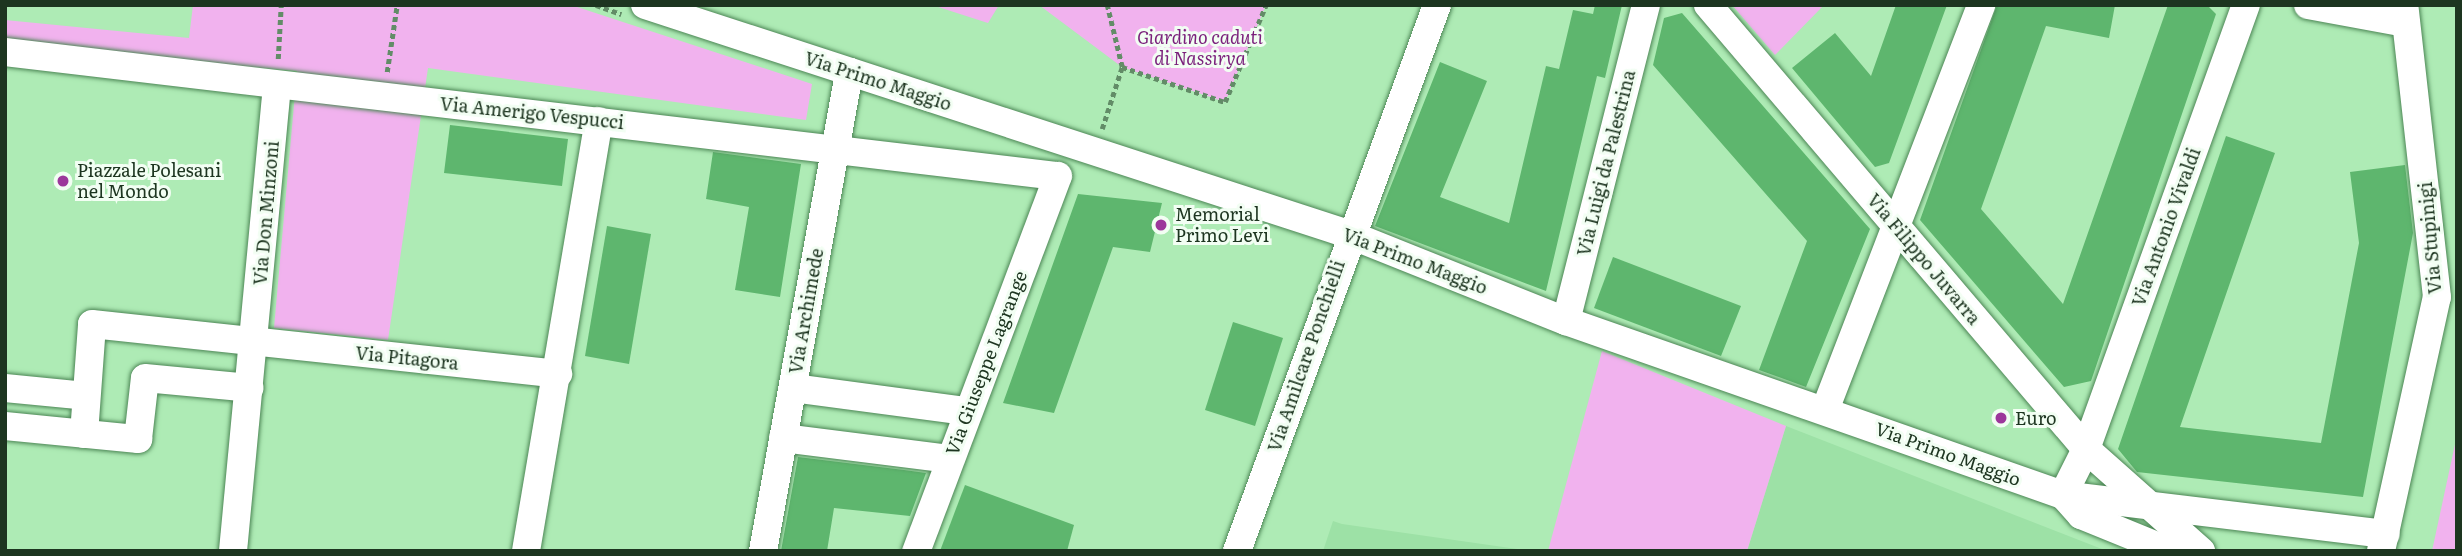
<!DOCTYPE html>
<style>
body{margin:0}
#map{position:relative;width:2462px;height:556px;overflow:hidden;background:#aeebb5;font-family:Literata,serif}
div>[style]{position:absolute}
.built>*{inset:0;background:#9de1a6}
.green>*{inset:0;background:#f1b2ee}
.building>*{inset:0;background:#5eb66e}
.path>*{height:4.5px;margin-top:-2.25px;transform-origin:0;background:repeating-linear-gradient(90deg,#628c67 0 5px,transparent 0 8.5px)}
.roads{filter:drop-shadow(0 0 2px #4c8655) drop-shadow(0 0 2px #4c8655)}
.street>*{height:28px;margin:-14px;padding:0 14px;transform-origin:14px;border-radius:14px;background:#fff}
.dots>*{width:19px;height:19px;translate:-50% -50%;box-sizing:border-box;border:4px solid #f2fef3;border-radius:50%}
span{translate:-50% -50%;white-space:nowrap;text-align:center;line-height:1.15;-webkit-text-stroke:6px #f2fef3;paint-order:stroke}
.park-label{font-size:18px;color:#7a1f7b;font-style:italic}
.street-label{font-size:18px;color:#1d3520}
.poi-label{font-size:18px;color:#1d3520}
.left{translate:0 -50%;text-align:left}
.frame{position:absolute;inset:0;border:7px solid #1d3520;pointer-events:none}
</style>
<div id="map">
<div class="built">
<i style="clip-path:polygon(1786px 426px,2107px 551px,1747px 551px)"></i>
<i style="clip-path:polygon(1333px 521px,1342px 524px,1532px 551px,1323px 551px)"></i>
</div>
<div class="green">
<i style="clip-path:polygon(193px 5px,571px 5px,812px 84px,806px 120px,428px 68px,388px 340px,274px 328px,297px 71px,5px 46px,5px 20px,189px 38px)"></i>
<i style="clip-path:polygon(932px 5px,999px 5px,988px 23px)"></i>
<i style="clip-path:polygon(1039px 5px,1266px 5px,1225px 102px,1122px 67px)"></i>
<i style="clip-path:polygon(1732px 5px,1824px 5px,1775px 55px)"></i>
<i style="clip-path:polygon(1602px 351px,1786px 426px,1747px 551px,1548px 551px)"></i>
<i style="clip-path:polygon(2457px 435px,2457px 551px,2432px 551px)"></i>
</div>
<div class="building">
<i style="clip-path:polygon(1595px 5px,1622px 5px,1605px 78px,1597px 76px,1546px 291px,1375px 226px,1440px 62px,1487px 81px,1440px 197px,1509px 223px,1546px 66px,1559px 69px,1573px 10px,1593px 14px)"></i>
<i style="clip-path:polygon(1896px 5px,1947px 5px,1889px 163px,1875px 167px,1792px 68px,1835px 33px,1871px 76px)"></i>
<i style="clip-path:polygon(1997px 5px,2115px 5px,2109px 38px,2046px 26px,1981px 209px,2063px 304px,2168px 5px,2209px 7px,2216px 14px,2091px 381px,2064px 387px,1920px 220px)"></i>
<i style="clip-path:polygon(1682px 13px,1870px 229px,1806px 387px,1759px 370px,1807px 241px,1653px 65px,1664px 18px)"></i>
<i style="clip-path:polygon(450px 125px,568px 139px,562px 186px,444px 173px)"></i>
<i style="clip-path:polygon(2226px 136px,2275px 153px,2180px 427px,2321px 443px,2359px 243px,2350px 172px,2405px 165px,2413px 233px,2363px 497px,2137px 472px,2118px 449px)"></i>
<i style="clip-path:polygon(713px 152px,801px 164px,780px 297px,735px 290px,749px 207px,706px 199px)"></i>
<i style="clip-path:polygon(1078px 194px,1162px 203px,1150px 252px,1113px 247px,1054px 413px,1003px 403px)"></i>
<i style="clip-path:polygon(607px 226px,651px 234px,629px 364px,585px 356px)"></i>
<i style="clip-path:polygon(1613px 257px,1741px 306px,1721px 356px,1594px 308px)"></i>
<i style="clip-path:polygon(1233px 322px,1283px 338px,1255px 426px,1205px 410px)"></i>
<i style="clip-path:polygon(798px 457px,904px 470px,926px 473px,910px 516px,834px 508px,827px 551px,781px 551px)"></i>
<i style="clip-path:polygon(965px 485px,1074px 525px,1067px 551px,940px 551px)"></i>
</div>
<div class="path">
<i style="left:596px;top:5px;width:27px;rotate:20deg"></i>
<i style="left:278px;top:59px;width:54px;rotate:-86.8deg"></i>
<i style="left:1122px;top:67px;width:109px;rotate:18.8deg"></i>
<i style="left:1225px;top:102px;width:105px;rotate:-67.1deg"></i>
<i style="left:387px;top:72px;width:68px;rotate:-81.5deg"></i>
<i style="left:1102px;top:129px;width:65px;rotate:-72.1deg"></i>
<i style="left:1122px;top:67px;width:64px;rotate:-103.6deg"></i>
<i style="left:2456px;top:551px;width:1px;rotate:-45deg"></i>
</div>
<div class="roads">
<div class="street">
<i style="left:645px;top:5px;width:739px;rotate:18.04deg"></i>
<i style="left:1348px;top:234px;width:235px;rotate:21.8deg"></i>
<i style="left:1566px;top:321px;width:527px;rotate:19.3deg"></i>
<i style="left:2063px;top:495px;width:27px;rotate:48deg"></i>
<i style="left:2081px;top:515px;width:95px;rotate:22.2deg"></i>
<i style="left:1708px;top:5px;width:583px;rotate:49.59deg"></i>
<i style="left:2086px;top:449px;width:154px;rotate:41.6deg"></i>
<i style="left:2308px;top:5px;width:99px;rotate:10.5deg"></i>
<i style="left:5px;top:52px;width:1060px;rotate:6.72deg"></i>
<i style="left:1058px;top:176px;width:401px;rotate:110.7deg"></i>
<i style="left:1566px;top:321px;width:326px;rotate:-75.8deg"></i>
<i style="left:5px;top:388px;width:81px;rotate:5.6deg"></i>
<i style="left:793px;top:388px;width:175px;rotate:7.6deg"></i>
<i style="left:1825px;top:410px;width:434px;rotate:-68.9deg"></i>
<i style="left:5px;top:426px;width:134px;rotate:5.6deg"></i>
<i style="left:138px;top:439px;width:61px;rotate:-83.5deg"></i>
<i style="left:145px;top:378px;width:105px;rotate:5.4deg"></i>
<i style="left:84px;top:434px;width:110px;rotate:-85.8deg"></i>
<i style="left:92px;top:324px;width:469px;rotate:6.1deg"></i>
<i style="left:783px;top:438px;width:167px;rotate:7.2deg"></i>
<i style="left:2063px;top:495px;width:51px;rotate:-63.4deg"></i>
<i style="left:2086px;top:449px;width:472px;rotate:-70.2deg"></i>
<i style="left:2063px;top:495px;width:325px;rotate:6.9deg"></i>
<i style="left:233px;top:551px;width:468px;rotate:-84.6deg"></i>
<i style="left:526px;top:551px;width:436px;rotate:-80.4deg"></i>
<i style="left:763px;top:551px;width:487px;rotate:-79.8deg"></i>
<i style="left:1237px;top:551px;width:581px;rotate:-69.88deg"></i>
<i style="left:2381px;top:551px;width:260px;rotate:-77.6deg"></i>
<i style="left:2437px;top:297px;width:294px;rotate:-96.4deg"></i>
</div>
</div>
<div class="dots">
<i style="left:63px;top:181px;background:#9c379b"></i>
<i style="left:1161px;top:225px;background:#9c379b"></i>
<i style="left:2001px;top:418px;background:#9c379b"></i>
</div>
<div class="park-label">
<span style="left:1200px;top:48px">Giardino caduti<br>di Nassirya</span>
</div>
<div class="street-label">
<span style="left:878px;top:81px;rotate:18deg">Via Primo Maggio</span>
<span style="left:532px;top:113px;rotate:6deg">Via Amerigo Vespucci</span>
<span style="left:1606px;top:163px;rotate:-76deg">Via Luigi da Palestrina</span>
<span style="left:266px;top:213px;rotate:-85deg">Via Don Minzoni</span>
<span style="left:2166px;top:227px;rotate:-70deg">Via Antonio Vivaldi</span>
<span style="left:2430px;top:238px;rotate:-95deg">Via Stupinigi</span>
<span style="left:1924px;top:259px;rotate:50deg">Via Filippo Juvarra</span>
<span style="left:1415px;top:261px;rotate:21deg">Via Primo Maggio</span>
<span style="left:806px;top:311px;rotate:-80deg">Via Archimede</span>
<span style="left:1306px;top:356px;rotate:-71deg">Via Amilcare Ponchielli</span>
<span style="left:407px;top:358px;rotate:6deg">Via Pitagora</span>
<span style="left:986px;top:363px;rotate:-69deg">Via Giuseppe Lagrange</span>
<span style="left:1948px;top:454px;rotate:20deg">Via Primo Maggio</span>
</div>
<div class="poi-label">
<span class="left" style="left:77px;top:181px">Piazzale Polesani<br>nel Mondo</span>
<span class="left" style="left:1175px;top:225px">Memorial<br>Primo Levi</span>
<span class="left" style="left:2015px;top:418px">Euro</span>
</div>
<div class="frame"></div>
</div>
